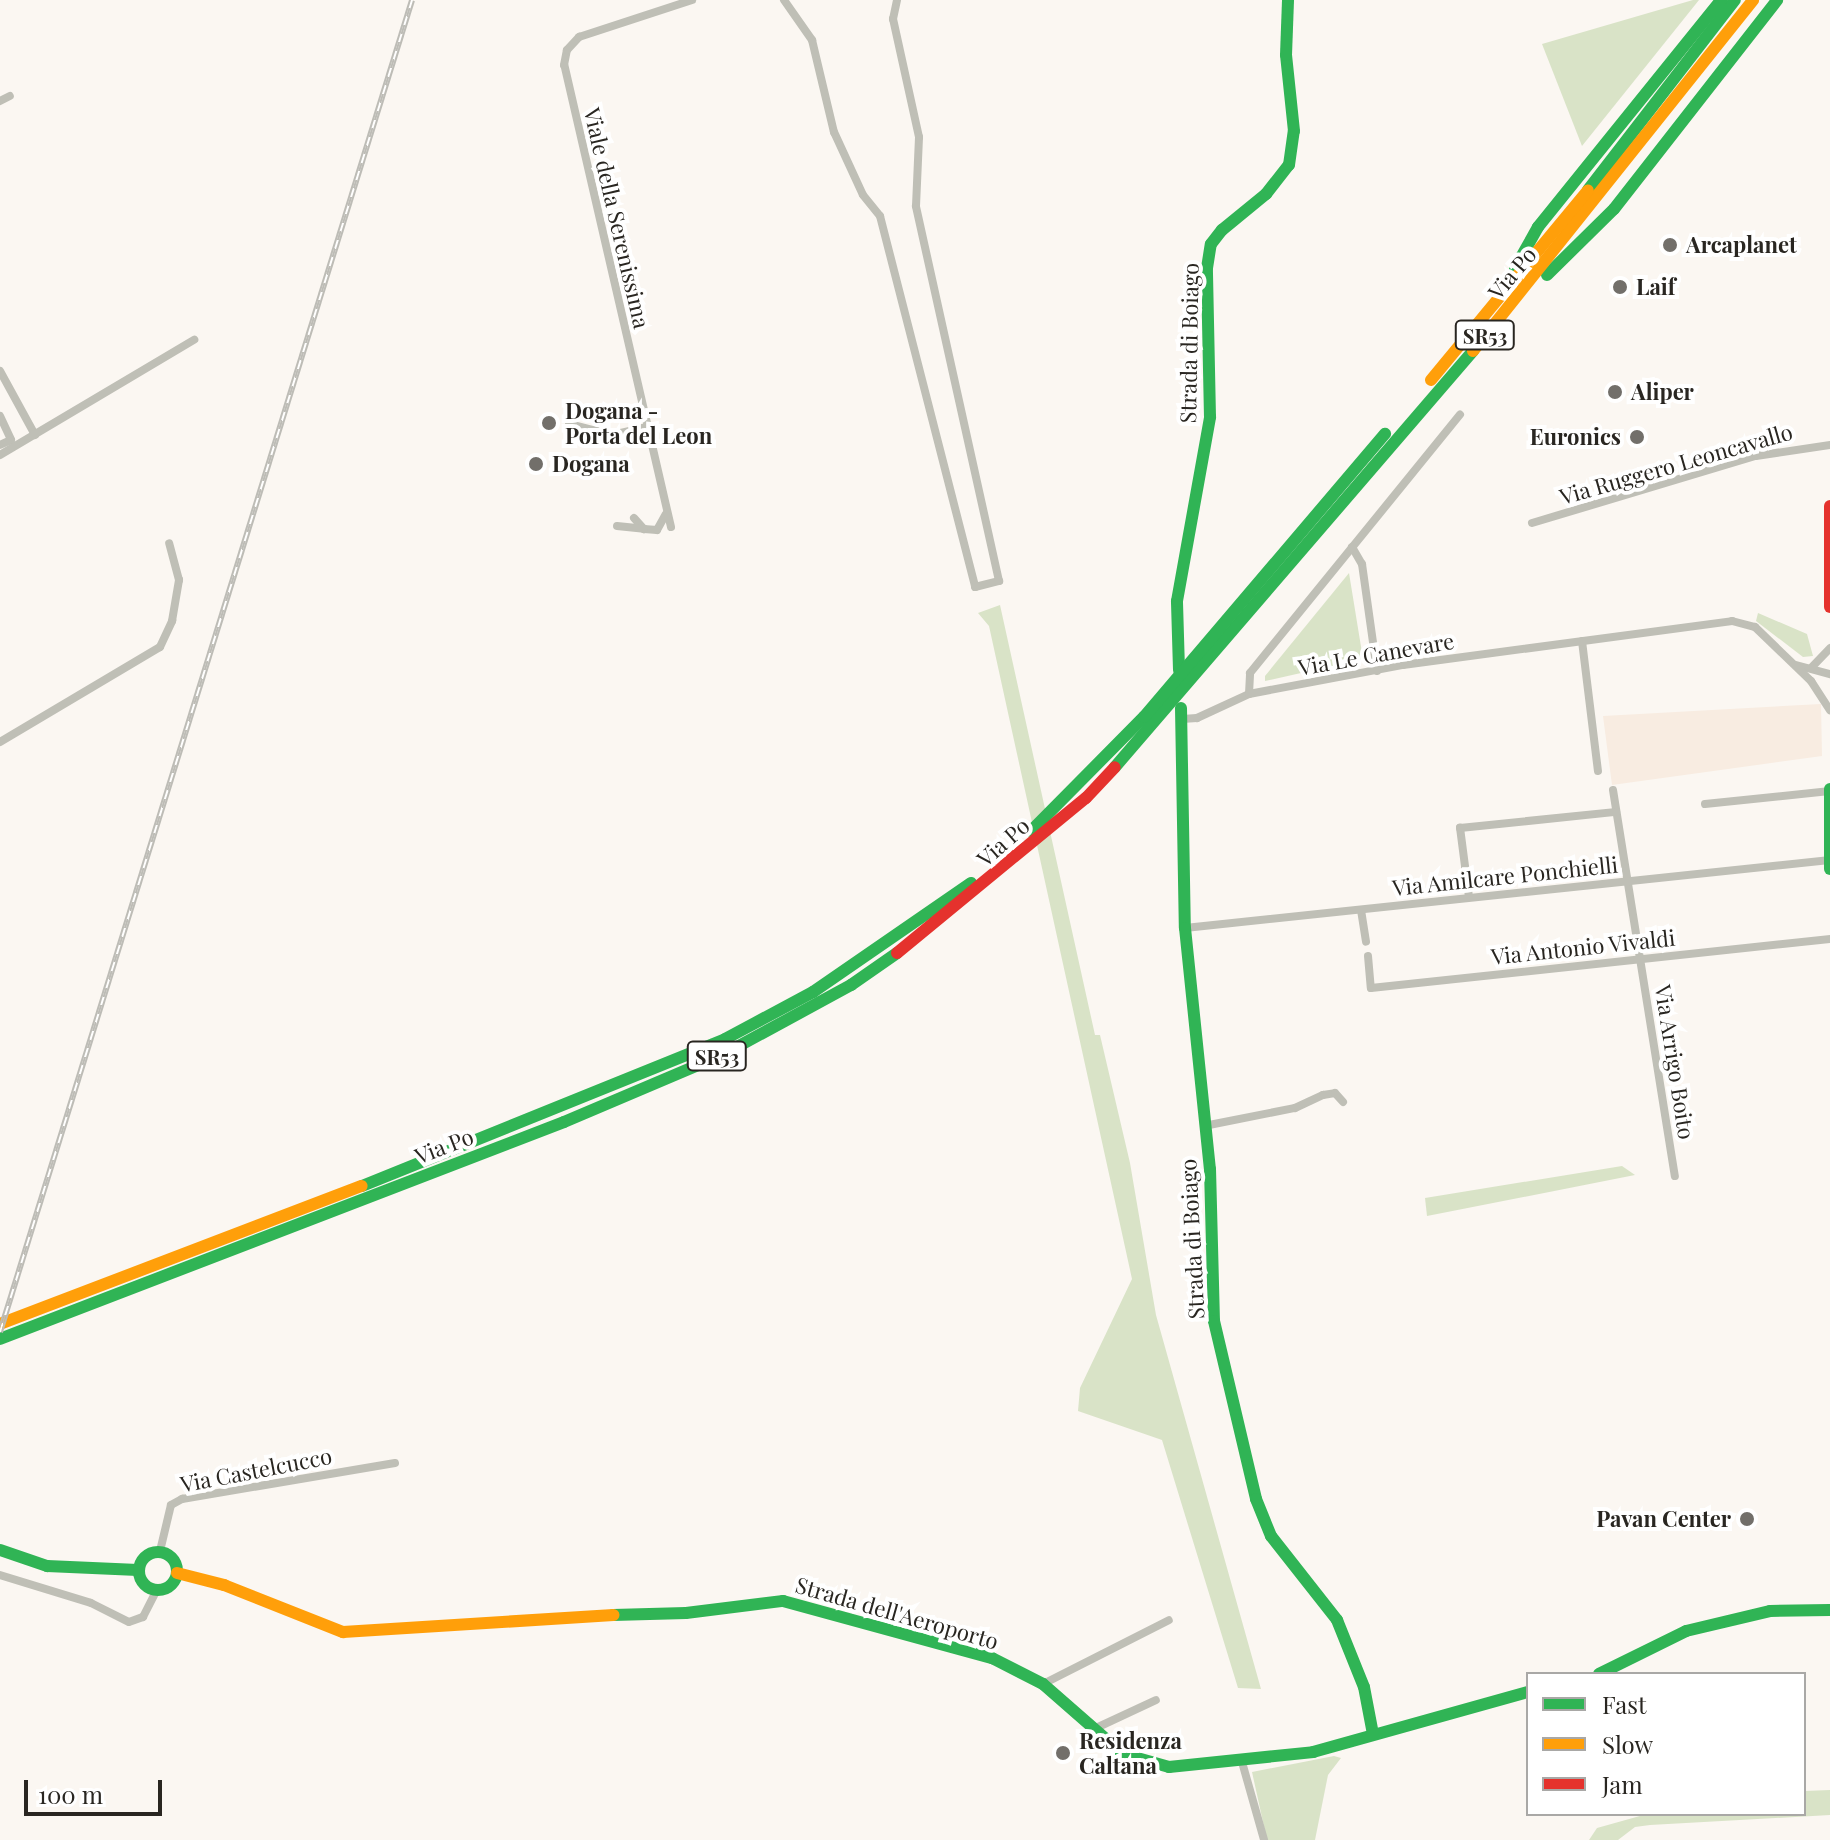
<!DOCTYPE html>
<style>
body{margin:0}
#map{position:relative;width:1830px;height:1840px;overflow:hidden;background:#fbf7f2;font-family:"Playfair Display",serif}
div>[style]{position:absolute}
.industrial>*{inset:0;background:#f8ece1}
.green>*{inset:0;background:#d9e3c7}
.street>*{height:8px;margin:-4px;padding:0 4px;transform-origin:4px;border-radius:4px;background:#bfbfb6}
.fast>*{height:12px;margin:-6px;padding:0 6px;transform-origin:6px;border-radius:6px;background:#30b455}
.fast>.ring{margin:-6px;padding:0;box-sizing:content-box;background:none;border:12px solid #30b455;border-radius:50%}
.slow>*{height:12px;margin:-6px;padding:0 6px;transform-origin:6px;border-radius:6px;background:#ff9f0a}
.jam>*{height:12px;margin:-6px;padding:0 6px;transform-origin:6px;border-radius:6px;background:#e5322d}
.rail>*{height:6px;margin-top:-3px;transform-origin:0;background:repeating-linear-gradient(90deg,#fff 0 9px,#bdbcb6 0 18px);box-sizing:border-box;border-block:2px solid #bdbcb6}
.dots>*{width:22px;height:22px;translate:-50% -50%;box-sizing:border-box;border:4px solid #fff;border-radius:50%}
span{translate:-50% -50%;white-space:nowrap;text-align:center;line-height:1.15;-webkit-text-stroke:8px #fff;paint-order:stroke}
.shield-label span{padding:2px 6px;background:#fff;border:2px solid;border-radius:6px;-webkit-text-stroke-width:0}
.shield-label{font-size:20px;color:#292621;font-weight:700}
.street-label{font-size:22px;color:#292621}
.poi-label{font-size:22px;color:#292621;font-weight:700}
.left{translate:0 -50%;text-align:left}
.right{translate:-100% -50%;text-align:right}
.legend{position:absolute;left:1526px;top:1672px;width:280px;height:144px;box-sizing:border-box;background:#fff;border:2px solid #a9a8a6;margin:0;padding:10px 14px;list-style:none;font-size:24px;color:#292621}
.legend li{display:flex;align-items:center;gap:16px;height:40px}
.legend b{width:40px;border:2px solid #a9a8a6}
.scale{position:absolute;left:24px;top:1780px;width:138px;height:36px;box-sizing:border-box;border:4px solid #292621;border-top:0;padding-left:10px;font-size:24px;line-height:28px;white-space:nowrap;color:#292621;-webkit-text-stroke:6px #fff;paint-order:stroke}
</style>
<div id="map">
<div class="industrial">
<i style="clip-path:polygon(1821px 704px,1822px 756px,1612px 785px,1603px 716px)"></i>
</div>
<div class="green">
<i style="clip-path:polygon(1693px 0,1699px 0,1582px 146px,1542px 44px)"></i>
<i style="clip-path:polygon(1349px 573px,1363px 659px,1265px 681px,1265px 676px)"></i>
<i style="clip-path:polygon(1000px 605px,1095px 1035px,1100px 1035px,1130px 1163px,1156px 1315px,1261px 1689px,1238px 1688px,1162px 1440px,1078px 1411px,1080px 1388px,1132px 1279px,989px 626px,978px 613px)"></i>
<i style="clip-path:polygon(1758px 613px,1807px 634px,1813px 656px,1803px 657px,1756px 621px)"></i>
<i style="clip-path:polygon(1622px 1166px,1635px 1175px,1427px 1216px,1425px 1198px)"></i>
<i style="clip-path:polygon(1334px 1756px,1341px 1758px,1328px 1775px,1315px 1840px,1267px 1840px,1252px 1772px)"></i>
<i style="clip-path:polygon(1830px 1790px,1830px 1815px,1650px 1825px,1635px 1827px,1618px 1840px,1589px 1840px,1597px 1828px,1647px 1814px,1804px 1814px,1804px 1791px)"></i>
</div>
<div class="street">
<i style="left:784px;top:0;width:49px;rotate:55deg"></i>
<i style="left:812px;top:40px;width:95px;rotate:76.6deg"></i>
<i style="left:834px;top:132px;width:69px;rotate:65.3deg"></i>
<i style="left:863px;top:195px;width:27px;rotate:51deg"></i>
<i style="left:880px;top:216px;width:383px;rotate:75.6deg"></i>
<i style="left:975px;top:587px;width:25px;rotate:-14deg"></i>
<i style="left:999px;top:581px;width:384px;rotate:-102.5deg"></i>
<i style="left:916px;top:206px;width:69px;rotate:-87.5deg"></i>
<i style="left:919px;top:137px;width:121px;rotate:-102.4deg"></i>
<i style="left:893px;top:19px;width:19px;rotate:-78deg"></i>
<i style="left:0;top:101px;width:11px;rotate:-27deg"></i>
<i style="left:0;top:371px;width:73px;rotate:61.3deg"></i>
<i style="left:0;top:416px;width:26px;rotate:65deg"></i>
<i style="left:11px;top:440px;width:12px;rotate:156deg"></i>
<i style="left:569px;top:424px;width:44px;rotate:14.3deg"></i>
<i style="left:612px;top:435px;width:37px;rotate:-13deg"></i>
<i style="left:0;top:455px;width:226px;rotate:-30.7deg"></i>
<i style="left:634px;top:518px;width:15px;rotate:48deg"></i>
<i style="left:644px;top:529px;width:13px;rotate:4deg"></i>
<i style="left:657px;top:530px;width:18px;rotate:-61deg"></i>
<i style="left:1532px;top:523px;width:234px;rotate:-16.7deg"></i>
<i style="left:1756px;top:456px;width:75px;rotate:-8.5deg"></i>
<i style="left:617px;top:526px;width:27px;rotate:6deg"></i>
<i style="left:671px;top:527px;width:474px;rotate:-103deg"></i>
<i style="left:564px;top:65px;width:15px;rotate:-79deg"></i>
<i style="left:567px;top:50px;width:18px;rotate:-47deg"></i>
<i style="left:579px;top:37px;width:119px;rotate:-18.1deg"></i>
<i style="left:1352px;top:547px;width:20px;rotate:60deg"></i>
<i style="left:1362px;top:564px;width:108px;rotate:82deg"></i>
<i style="left:1582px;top:641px;width:131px;rotate:83deg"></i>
<i style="left:1796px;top:665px;width:35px;rotate:15deg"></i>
<i style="left:1811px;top:668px;width:28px;rotate:-46deg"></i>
<i style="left:1249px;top:694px;width:21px;rotate:-87deg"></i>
<i style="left:1250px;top:673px;width:333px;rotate:-50.9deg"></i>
<i style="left:1182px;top:719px;width:15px;rotate:-4deg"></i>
<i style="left:1197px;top:718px;width:57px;rotate:-24.8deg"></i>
<i style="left:1249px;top:694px;width:157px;rotate:-10.7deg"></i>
<i style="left:1403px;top:665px;width:332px;rotate:-7.6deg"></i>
<i style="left:1732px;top:621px;width:24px;rotate:15deg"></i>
<i style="left:1755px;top:627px;width:78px;rotate:44deg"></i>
<i style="left:1811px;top:681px;width:35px;rotate:57deg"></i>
<i style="left:0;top:742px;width:186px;rotate:-30.7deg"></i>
<i style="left:160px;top:647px;width:29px;rotate:-65deg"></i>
<i style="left:172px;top:621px;width:42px;rotate:-80.3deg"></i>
<i style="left:179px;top:580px;width:38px;rotate:-105deg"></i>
<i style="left:1613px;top:790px;width:391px;rotate:80.9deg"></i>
<i style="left:1705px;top:804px;width:126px;rotate:-5.9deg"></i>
<i style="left:1469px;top:897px;width:70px;rotate:-97.4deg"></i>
<i style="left:1460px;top:828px;width:157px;rotate:-5.9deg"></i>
<i style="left:1361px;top:910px;width:32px;rotate:81deg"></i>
<i style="left:1185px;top:928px;width:649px;rotate:-6.02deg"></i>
<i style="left:1368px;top:956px;width:32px;rotate:85deg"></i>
<i style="left:1371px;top:988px;width:462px;rotate:-6.1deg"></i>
<i style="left:1204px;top:1126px;width:93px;rotate:-11.2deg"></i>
<i style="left:1295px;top:1108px;width:31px;rotate:-25deg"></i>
<i style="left:1323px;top:1095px;width:12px;rotate:-9deg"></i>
<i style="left:1335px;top:1093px;width:12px;rotate:48deg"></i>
<i style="left:160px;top:1551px;width:47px;rotate:-76.6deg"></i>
<i style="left:171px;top:1505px;width:13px;rotate:-29deg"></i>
<i style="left:182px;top:1499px;width:216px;rotate:-9.6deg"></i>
<i style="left:0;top:1575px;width:95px;rotate:17.1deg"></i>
<i style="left:91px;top:1603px;width:42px;rotate:26.6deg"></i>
<i style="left:129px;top:1622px;width:15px;rotate:-20deg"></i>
<i style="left:143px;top:1617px;width:29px;rotate:-63deg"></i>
<i style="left:1043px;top:1684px;width:141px;rotate:-26.9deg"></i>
<i style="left:1096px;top:1728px;width:66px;rotate:-25deg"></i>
<i style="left:1242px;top:1762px;width:81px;rotate:74.2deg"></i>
</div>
<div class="fast">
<i style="left:1588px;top:190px;width:240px;rotate:-52.3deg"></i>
<i style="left:1515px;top:268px;width:47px;rotate:-60.7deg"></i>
<i style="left:1538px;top:227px;width:292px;rotate:-51.1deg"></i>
<i style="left:1547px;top:275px;width:94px;rotate:-44.6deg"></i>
<i style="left:1614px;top:209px;width:265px;rotate:-52deg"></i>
<i style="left:1179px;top:670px;width:69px;rotate:-91.7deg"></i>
<i style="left:1177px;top:601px;width:187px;rotate:-79.8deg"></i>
<i style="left:1210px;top:417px;width:149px;rotate:-91.2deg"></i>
<i style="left:1207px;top:268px;width:24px;rotate:-81deg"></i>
<i style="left:1211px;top:244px;width:18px;rotate:-52deg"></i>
<i style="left:1222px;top:230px;width:57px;rotate:-39.3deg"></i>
<i style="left:1266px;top:194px;width:37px;rotate:-52deg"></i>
<i style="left:1289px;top:165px;width:34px;rotate:-82deg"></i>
<i style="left:1294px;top:131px;width:76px;rotate:-96deg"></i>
<i style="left:1286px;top:55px;width:55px;rotate:-87.9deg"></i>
<i style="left:1181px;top:708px;width:220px;rotate:89deg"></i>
<i style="left:1185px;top:928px;width:242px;rotate:84.1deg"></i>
<i style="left:1210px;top:1169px;width:152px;rotate:88.5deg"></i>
<i style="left:1214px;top:1321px;width:183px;rotate:76.7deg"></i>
<i style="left:1256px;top:1499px;width:40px;rotate:68deg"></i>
<i style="left:1271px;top:1536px;width:107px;rotate:51.8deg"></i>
<i style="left:1337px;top:1620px;width:72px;rotate:68.1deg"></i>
<i style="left:1364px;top:1687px;width:48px;rotate:79.2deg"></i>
<i style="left:1115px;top:767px;width:549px;rotate:-49.29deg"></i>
<i style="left:1830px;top:789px;width:80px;rotate:90deg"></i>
<i style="left:1031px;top:831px;width:161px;rotate:-45.3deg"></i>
<i style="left:1144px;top:717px;width:372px;rotate:-49.6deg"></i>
<i style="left:362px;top:1186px;width:392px;rotate:-22deg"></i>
<i style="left:725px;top:1039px;width:100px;rotate:-28.1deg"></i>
<i style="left:813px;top:992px;width:192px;rotate:-34.6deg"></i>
<i style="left:0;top:1339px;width:604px;rotate:-21.04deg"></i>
<i style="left:564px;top:1122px;width:174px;rotate:-23deg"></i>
<i style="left:724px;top:1054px;width:145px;rotate:-28.5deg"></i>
<i style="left:851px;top:985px;width:56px;rotate:-34.8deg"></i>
<i style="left:0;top:1550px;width:50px;rotate:18.8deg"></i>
<i style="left:47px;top:1566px;width:91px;rotate:2.5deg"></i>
<i class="ring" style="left:139px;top:1552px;width:26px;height:26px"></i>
<i style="left:613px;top:1615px;width:73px;rotate:-1.6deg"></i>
<i style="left:686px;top:1613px;width:98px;rotate:-7.1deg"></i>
<i style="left:783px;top:1601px;width:217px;rotate:15.3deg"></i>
<i style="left:992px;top:1658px;width:57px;rotate:27deg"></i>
<i style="left:1043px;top:1684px;width:106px;rotate:41.2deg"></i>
<i style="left:1123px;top:1754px;width:48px;rotate:15.8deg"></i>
<i style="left:1169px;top:1767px;width:145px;rotate:-5.9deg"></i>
<i style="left:1313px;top:1752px;width:223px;rotate:-15.6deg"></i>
<i style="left:1599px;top:1674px;width:97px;rotate:-26.3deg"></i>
<i style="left:1686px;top:1631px;width:86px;rotate:-13.4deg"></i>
<i style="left:1770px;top:1611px;width:60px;rotate:-1deg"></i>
</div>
<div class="slow">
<i style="left:1473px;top:351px;width:449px;rotate:-51.4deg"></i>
<i style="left:1431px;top:380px;width:246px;rotate:-50.4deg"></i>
<i style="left:0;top:1324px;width:387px;rotate:-20.9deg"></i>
<i style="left:177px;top:1573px;width:49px;rotate:14.3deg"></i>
<i style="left:224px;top:1585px;width:128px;rotate:21.6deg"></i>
<i style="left:343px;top:1632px;width:271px;rotate:-3.6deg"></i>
</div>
<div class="jam">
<i style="left:1830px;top:506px;width:101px;rotate:90deg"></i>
<i style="left:897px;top:953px;width:244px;rotate:-39.4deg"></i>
<i style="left:1086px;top:798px;width:42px;rotate:-46.9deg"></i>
</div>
<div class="rail">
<i style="left:0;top:1332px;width:1394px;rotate:-72.81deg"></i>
</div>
<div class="dots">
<i style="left:1670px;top:245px;background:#726f6a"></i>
<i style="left:1620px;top:287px;background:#726f6a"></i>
<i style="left:1615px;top:392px;background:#726f6a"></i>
<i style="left:549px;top:423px;background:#726f6a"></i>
<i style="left:1637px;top:437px;background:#726f6a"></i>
<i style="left:536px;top:464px;background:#726f6a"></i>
<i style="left:1747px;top:1519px;background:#726f6a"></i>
<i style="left:1063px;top:1753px;background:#726f6a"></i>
</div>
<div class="shield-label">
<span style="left:1485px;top:335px">SR53</span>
<span style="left:717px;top:1056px">SR53</span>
</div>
<div class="street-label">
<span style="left:617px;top:218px;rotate:77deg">Viale della Serenissima</span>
<span style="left:1512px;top:273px;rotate:-50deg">Via Po</span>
<span style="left:1189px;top:343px;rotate:-89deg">Strada di Boiago</span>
<span style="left:1676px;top:464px;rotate:-16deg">Via Ruggero Leoncavallo</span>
<span style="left:1376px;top:654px;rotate:-10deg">Via Le Canevare</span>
<span style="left:1003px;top:842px;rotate:-41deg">Via Po</span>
<span style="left:1505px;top:876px;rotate:-6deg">Via Amilcare Ponchielli</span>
<span style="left:1583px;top:947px;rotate:-6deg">Via Antonio Vivaldi</span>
<span style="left:1675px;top:1062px;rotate:81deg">Via Arrigo Boito</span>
<span style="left:444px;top:1146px;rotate:-21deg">Via Po</span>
<span style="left:1192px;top:1239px;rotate:-93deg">Strada di Boiago</span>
<span style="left:256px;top:1470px;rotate:-11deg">Via Castelcucco</span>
<span style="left:897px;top:1613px;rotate:16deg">Strada dell'Aeroporto</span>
</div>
<div class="poi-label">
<span class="left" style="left:1686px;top:245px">Arcaplanet</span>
<span class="left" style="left:1636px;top:287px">Laif</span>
<span class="left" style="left:1631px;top:392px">Aliper</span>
<span class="left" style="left:565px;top:423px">Dogana -<br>Porta del Leon</span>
<span class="right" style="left:1621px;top:437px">Euronics</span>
<span class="left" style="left:552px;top:464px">Dogana</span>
<span class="right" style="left:1731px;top:1519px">Pavan Center</span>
<span class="left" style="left:1079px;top:1753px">Residenza<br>Caltana</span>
</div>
<ul class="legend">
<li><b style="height:10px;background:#30b455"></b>Fast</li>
<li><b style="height:10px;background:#ff9f0a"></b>Slow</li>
<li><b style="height:10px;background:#e5322d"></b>Jam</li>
</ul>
<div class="scale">100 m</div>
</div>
